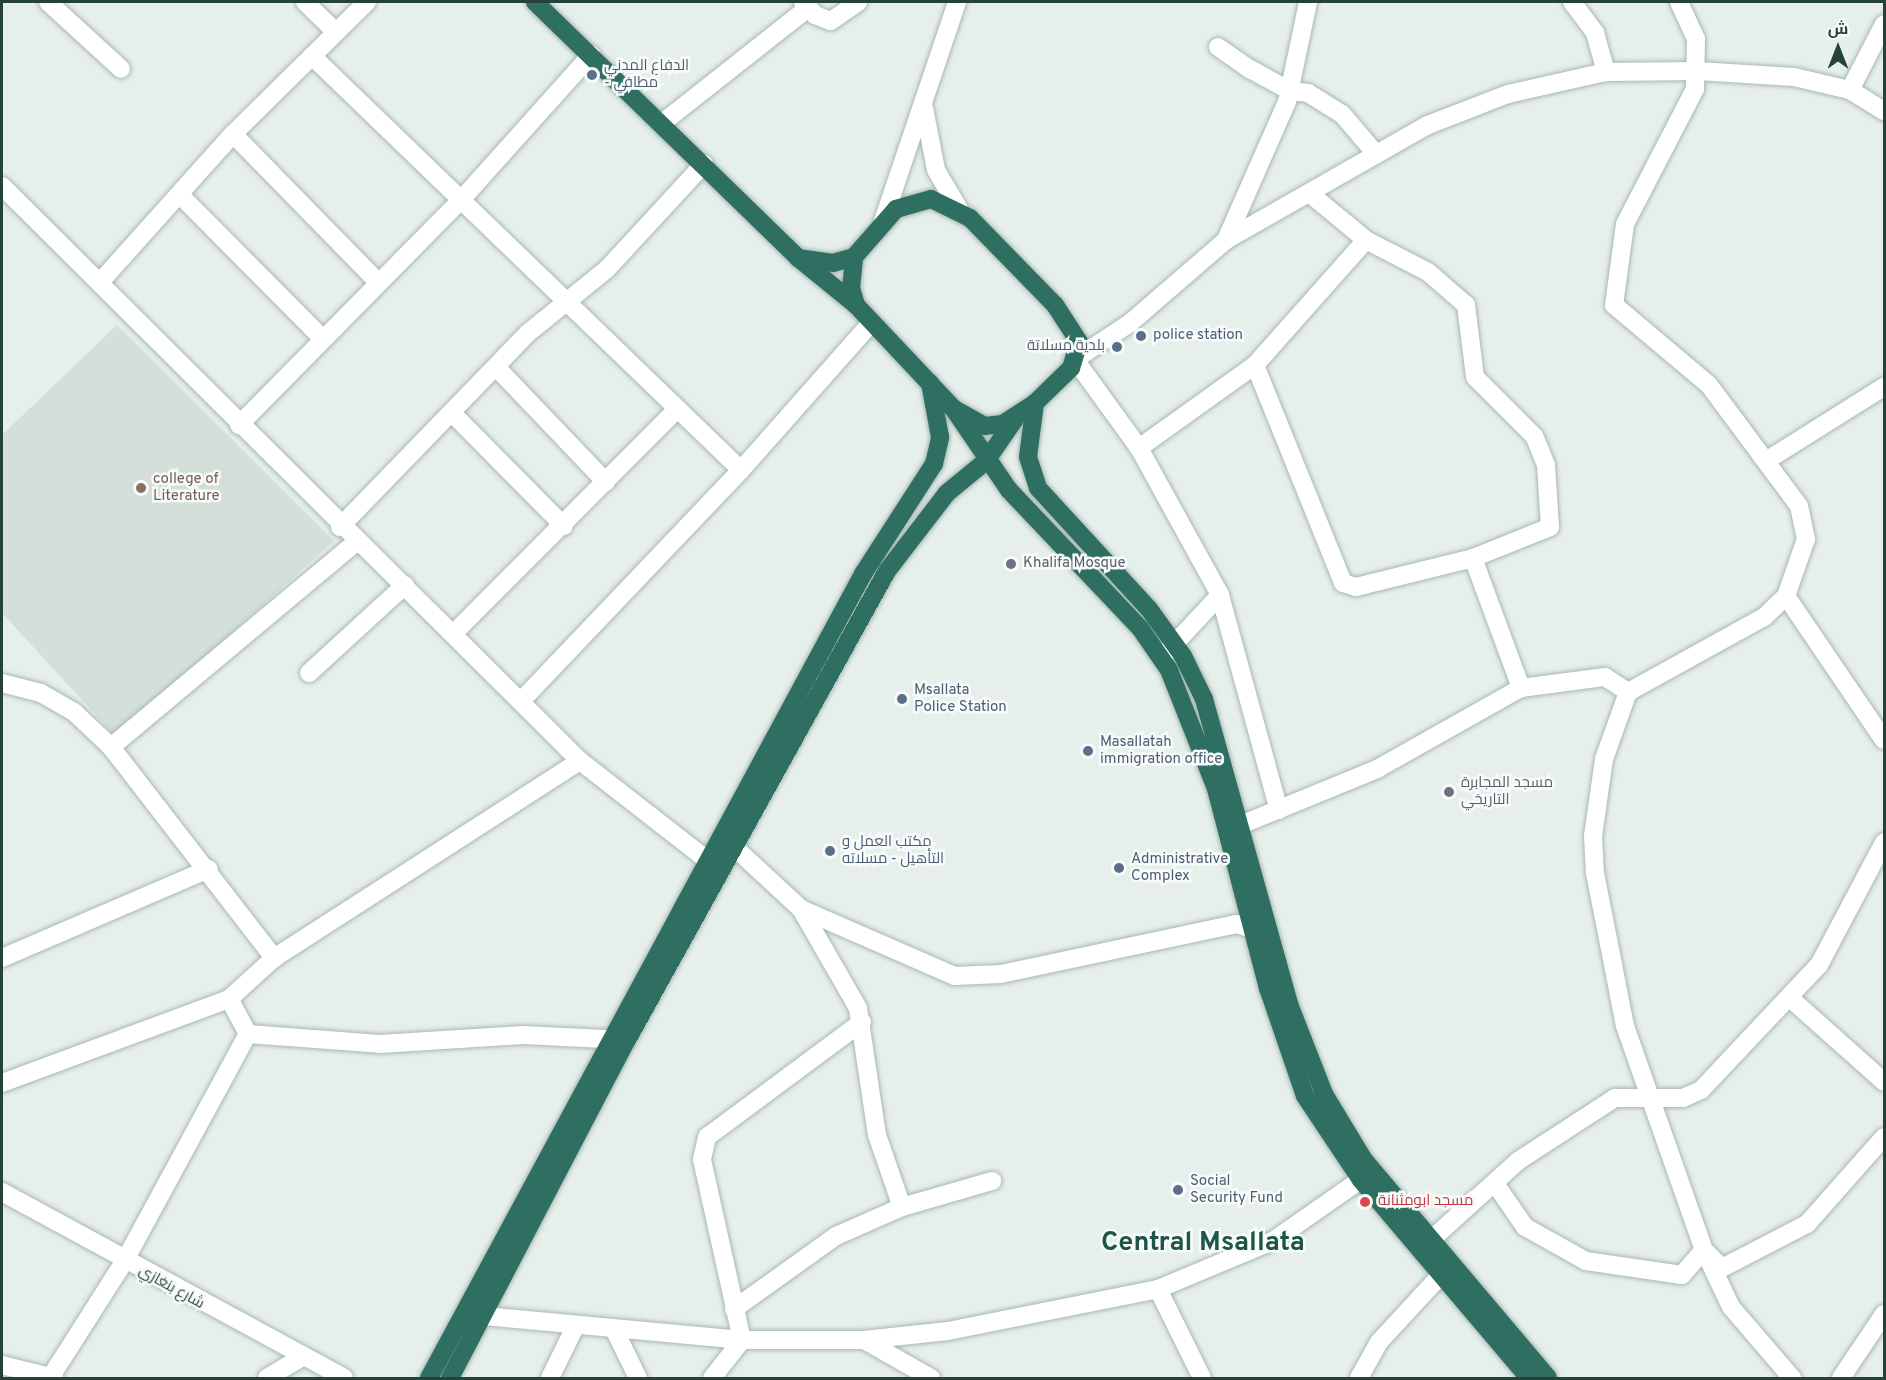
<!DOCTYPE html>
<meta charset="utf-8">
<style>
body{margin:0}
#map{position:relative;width:1886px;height:1380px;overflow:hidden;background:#e6efeb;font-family:Overpass,Cairo,sans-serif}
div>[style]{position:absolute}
.built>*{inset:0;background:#d4dfda}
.roads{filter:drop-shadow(0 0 2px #a8b8b2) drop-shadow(0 0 2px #a8b8b2)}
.minor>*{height:18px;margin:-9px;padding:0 9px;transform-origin:9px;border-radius:9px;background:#fff}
.highway>*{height:18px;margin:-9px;padding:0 9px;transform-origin:9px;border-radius:9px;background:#2f6f62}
.dots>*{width:16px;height:16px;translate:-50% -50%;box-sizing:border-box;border:3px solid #f7fbf9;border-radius:50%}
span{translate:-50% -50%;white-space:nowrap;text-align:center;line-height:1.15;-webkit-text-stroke:5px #f7fbf9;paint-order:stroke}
.service-label{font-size:15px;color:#4e5e75}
.left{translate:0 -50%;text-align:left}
.right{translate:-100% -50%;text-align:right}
.education-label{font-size:15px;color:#785e54}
.worship-label{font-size:15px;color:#5b616d}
.health-label{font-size:15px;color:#be3a42}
.street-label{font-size:15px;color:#24423a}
.town-label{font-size:27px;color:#1f5548;font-weight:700}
.frame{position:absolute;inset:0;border:3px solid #24423a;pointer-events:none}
.north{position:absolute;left:1808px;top:18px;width:60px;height:60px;-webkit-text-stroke:4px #f7fbf9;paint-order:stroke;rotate:0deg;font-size:16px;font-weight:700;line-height:24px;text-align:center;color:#24423a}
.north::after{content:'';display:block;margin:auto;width:21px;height:27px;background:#24423a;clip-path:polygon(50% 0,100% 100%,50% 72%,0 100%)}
</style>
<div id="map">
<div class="built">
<i style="clip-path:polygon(117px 325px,334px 541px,116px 737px,2px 613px,2px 435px)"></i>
</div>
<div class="roads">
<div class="minor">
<i style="left:48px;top:2px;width:99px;rotate:42.5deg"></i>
<i style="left:305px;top:2px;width:43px;rotate:44.1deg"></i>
<i style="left:803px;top:2px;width:18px;rotate:47deg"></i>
<i style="left:815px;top:15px;width:17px;rotate:21deg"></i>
<i style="left:831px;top:21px;width:33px;rotate:-35deg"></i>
<i style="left:1572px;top:2px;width:39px;rotate:53deg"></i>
<i style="left:1595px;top:33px;width:41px;rotate:74.2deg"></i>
<i style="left:1679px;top:2px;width:41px;rotate:65.3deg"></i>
<i style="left:1696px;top:39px;width:50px;rotate:91.1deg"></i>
<i style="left:1695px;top:89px;width:152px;rotate:117.4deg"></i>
<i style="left:1625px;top:224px;width:82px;rotate:97.7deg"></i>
<i style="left:1614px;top:305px;width:124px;rotate:40.1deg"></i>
<i style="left:1709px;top:385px;width:151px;rotate:53.4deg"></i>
<i style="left:1799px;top:506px;width:34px;rotate:78deg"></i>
<i style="left:1806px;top:539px;width:60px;rotate:109.3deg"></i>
<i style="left:1786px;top:596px;width:30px;rotate:136deg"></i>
<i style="left:1764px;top:617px;width:155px;rotate:151.1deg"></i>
<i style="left:1628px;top:692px;width:71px;rotate:109.7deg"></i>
<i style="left:1604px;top:759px;width:78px;rotate:98.1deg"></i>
<i style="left:1593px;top:836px;width:37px;rotate:87deg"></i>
<i style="left:1595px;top:873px;width:156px;rotate:78.9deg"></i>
<i style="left:1625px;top:1026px;width:238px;rotate:70.6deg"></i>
<i style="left:1704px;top:1250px;width:63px;rotate:64.7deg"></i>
<i style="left:1731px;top:1307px;width:94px;rotate:49.3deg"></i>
<i style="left:1218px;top:47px;width:39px;rotate:35deg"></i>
<i style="left:1250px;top:69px;width:46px;rotate:28.8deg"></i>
<i style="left:1290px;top:91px;width:18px;rotate:6deg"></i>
<i style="left:1308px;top:93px;width:40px;rotate:32deg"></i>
<i style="left:1342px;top:114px;width:52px;rotate:49.6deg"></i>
<i style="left:312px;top:56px;width:596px;rotate:43.98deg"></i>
<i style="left:1850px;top:90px;width:74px;rotate:-62.7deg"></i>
<i style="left:924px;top:108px;width:63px;rotate:79deg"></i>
<i style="left:936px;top:170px;width:45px;rotate:59.5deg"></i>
<i style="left:661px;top:124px;width:187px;rotate:-38.3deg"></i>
<i style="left:233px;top:134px;width:206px;rotate:45.6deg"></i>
<i style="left:2px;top:186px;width:815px;rotate:44.85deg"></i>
<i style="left:580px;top:761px;width:160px;rotate:37.9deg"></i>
<i style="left:180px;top:195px;width:203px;rotate:45.2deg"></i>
<i style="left:883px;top:221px;width:231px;rotate:-71.3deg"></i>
<i style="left:1226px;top:240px;width:151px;rotate:-66.2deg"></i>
<i style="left:1287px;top:102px;width:102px;rotate:-78.1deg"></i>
<i style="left:101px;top:281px;width:198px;rotate:-48.1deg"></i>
<i style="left:233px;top:134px;width:188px;rotate:-44.6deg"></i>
<i style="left:1077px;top:358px;width:64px;rotate:-33.4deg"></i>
<i style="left:1130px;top:323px;width:127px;rotate:-40.8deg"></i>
<i style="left:1226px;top:240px;width:232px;rotate:-29.7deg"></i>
<i style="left:1428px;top:125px;width:86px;rotate:-21.2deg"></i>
<i style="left:1508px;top:94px;width:100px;rotate:-12.7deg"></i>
<i style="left:1606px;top:72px;width:92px;rotate:-0.6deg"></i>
<i style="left:1698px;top:71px;width:96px;rotate:3.6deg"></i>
<i style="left:1794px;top:77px;width:57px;rotate:13.1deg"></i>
<i style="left:1850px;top:90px;width:40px;rotate:32deg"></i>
<i style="left:1076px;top:361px;width:107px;rotate:54.1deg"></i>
<i style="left:1139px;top:448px;width:168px;rotate:61.1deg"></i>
<i style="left:1220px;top:595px;width:223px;rotate:74.7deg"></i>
<i style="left:1255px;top:365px;width:235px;rotate:68deg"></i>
<i style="left:1343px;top:583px;width:14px;rotate:17deg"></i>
<i style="left:1356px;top:587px;width:121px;rotate:-13.9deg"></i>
<i style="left:1473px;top:558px;width:83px;rotate:-21.9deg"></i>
<i style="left:1550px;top:527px;width:62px;rotate:-93.7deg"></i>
<i style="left:1546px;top:465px;width:31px;rotate:-112deg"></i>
<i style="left:1534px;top:436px;width:83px;rotate:-135deg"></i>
<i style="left:1475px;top:377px;width:73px;rotate:-97.1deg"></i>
<i style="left:1466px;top:305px;width:50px;rotate:-139deg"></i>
<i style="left:1428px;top:272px;width:70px;rotate:-152.7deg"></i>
<i style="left:1366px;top:240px;width:74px;rotate:-140.5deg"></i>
<i style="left:496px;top:367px;width:159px;rotate:46.3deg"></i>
<i style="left:452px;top:413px;width:159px;rotate:45.3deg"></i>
<i style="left:239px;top:425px;width:316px;rotate:-45.4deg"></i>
<i style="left:461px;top:200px;width:195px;rotate:-48.1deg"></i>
<i style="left:1139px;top:448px;width:143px;rotate:-35.6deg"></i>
<i style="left:1255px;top:365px;width:167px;rotate:-48.4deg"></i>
<i style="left:1769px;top:459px;width:136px;rotate:-32.1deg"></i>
<i style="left:340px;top:527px;width:270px;rotate:-45.9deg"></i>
<i style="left:528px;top:333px;width:102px;rotate:-39deg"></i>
<i style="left:607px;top:269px;width:143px;rotate:-47.3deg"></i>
<i style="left:1473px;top:558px;width:139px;rotate:69.7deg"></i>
<i style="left:1786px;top:596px;width:174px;rotate:55.8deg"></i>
<i style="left:455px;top:632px;width:315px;rotate:-45.1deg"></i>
<i style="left:1164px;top:655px;width:82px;rotate:-47deg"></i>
<i style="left:309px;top:673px;width:130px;rotate:-42.5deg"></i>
<i style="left:2px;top:683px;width:40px;rotate:14.4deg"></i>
<i style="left:41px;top:693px;width:38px;rotate:30deg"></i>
<i style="left:74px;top:712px;width:51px;rotate:43.4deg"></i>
<i style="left:111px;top:747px;width:267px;rotate:52.3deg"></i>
<i style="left:521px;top:701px;width:319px;rotate:-46.4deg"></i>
<i style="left:741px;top:470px;width:196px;rotate:-48.5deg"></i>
<i style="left:111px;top:747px;width:321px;rotate:-39.9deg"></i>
<i style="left:1243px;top:824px;width:145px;rotate:-22.3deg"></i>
<i style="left:1377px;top:769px;width:165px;rotate:-29.4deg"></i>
<i style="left:1521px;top:688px;width:85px;rotate:-7.5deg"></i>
<i style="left:1605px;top:677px;width:27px;rotate:33deg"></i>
<i style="left:734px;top:847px;width:91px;rotate:42.8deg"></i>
<i style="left:801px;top:909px;width:167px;rotate:23.6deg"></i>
<i style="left:954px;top:976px;width:47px;rotate:-2.4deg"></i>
<i style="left:1001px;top:974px;width:240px;rotate:-12deg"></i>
<i style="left:1236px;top:924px;width:30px;rotate:17deg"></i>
<i style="left:801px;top:909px;width:114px;rotate:60.1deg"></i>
<i style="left:858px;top:1008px;width:128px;rotate:81.5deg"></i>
<i style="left:877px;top:1135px;width:76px;rotate:70.9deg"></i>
<i style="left:2px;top:958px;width:225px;rotate:-23.3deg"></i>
<i style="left:1791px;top:999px;width:125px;rotate:41.7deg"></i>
<i style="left:248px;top:1034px;width:132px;rotate:4.3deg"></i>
<i style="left:380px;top:1044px;width:143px;rotate:-3.6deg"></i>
<i style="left:523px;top:1035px;width:103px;rotate:2.8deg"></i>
<i style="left:2px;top:1083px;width:242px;rotate:-20.3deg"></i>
<i style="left:229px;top:999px;width:61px;rotate:-42.3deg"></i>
<i style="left:274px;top:958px;width:364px;rotate:-32.8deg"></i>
<i style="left:1496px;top:1185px;width:51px;rotate:55.4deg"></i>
<i style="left:1525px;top:1227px;width:70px;rotate:29.1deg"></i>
<i style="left:1586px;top:1261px;width:97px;rotate:8.3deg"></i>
<i style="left:1682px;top:1275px;width:33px;rotate:-49deg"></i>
<i style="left:1704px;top:1250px;width:25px;rotate:45deg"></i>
<i style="left:1722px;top:1268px;width:96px;rotate:-27.4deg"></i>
<i style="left:1807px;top:1224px;width:116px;rotate:-48.5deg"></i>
<i style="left:2px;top:1192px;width:389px;rotate:28.5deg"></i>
<i style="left:1432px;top:1239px;width:116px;rotate:-42.2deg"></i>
<i style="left:1518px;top:1161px;width:116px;rotate:-33deg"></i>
<i style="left:1615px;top:1098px;width:68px"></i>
<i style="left:1683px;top:1098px;width:20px;rotate:-24deg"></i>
<i style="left:1701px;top:1090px;width:172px;rotate:-46.7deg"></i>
<i style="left:1819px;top:965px;width:139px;rotate:-62.1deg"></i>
<i style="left:1158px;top:1289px;width:99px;rotate:63.7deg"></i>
<i style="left:734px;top:1309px;width:125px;rotate:-35.6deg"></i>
<i style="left:836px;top:1236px;width:72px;rotate:-23.7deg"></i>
<i style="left:902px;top:1207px;width:94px;rotate:-16.1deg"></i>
<i style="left:484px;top:1316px;width:259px;rotate:5.3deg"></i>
<i style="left:742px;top:1340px;width:122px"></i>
<i style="left:864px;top:1340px;width:77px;rotate:29.6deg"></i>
<i style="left:614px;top:1329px;width:55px;rotate:63.9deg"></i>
<i style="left:864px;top:1340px;width:84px;rotate:-6.1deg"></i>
<i style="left:948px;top:1331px;width:214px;rotate:-11.3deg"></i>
<i style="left:1158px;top:1289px;width:125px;rotate:-22.7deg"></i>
<i style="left:1273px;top:1241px;width:122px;rotate:-35deg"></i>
<i style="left:2px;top:1365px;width:54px;rotate:14deg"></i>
<i style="left:50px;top:1378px;width:138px;rotate:-57.5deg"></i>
<i style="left:124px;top:1262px;width:260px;rotate:-61.5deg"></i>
<i style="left:248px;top:1034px;width:40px;rotate:-118deg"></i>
<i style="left:267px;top:1378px;width:37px;rotate:-31deg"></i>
<i style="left:550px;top:1378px;width:57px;rotate:-63.9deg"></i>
<i style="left:712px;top:1378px;width:48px;rotate:-51.7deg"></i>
<i style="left:742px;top:1340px;width:185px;rotate:-102.5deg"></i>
<i style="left:702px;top:1159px;width:23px;rotate:-77deg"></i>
<i style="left:707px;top:1137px;width:193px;rotate:-36.6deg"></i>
<i style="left:1359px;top:1378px;width:41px;rotate:-60.9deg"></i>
<i style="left:1379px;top:1342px;width:91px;rotate:-47.2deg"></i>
<i style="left:1841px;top:1378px;width:77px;rotate:-56.1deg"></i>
</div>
<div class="highway">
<i style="left:535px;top:2px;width:366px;rotate:44.2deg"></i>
<i style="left:797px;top:257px;width:76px;rotate:39.1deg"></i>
<i style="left:931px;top:199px;width:43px;rotate:26deg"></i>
<i style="left:970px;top:218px;width:122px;rotate:45.7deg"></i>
<i style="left:1055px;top:305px;width:44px;rotate:57deg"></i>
<i style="left:1079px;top:342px;width:27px;rotate:107deg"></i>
<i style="left:1071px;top:368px;width:50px;rotate:135.8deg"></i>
<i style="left:1035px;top:403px;width:38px;rotate:147deg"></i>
<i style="left:1003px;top:424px;width:18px;rotate:174deg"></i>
<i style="left:985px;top:426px;width:37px;rotate:-151deg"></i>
<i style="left:953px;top:408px;width:141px;rotate:-133.3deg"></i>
<i style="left:856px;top:305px;width:18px;rotate:-106deg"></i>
<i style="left:851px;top:288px;width:31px;rotate:-84deg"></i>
<i style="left:854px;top:257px;width:64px;rotate:-48.8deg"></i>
<i style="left:896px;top:209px;width:36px;rotate:-16deg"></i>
<i style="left:798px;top:258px;width:35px;rotate:8deg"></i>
<i style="left:833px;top:263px;width:22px;rotate:-16deg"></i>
<i style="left:1035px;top:403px;width:54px;rotate:97.4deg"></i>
<i style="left:1028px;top:457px;width:33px;rotate:72deg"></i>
<i style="left:1038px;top:488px;width:164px;rotate:47.5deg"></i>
<i style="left:1149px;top:609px;width:58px;rotate:54.1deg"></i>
<i style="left:1183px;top:656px;width:48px;rotate:64deg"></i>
<i style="left:1204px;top:699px;width:317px;rotate:74.4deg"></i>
<i style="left:1289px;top:1004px;width:97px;rotate:68.7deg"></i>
<i style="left:1324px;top:1094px;width:77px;rotate:58.8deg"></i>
<i style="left:1364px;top:1160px;width:285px;rotate:49.8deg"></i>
<i style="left:953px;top:408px;width:99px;rotate:55.7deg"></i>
<i style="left:1009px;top:490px;width:190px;rotate:46.5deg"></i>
<i style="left:1140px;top:628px;width:51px;rotate:55.4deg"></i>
<i style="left:1169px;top:670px;width:128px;rotate:68.4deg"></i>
<i style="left:1216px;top:789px;width:206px;rotate:75.4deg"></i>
<i style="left:1268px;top:988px;width:114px;rotate:71.1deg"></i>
<i style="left:1305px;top:1096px;width:101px;rotate:56.3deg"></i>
<i style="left:1361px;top:1180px;width:260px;rotate:49.7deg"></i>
<i style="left:429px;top:1378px;width:914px;rotate:-61.64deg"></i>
<i style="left:863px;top:574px;width:131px;rotate:-57.2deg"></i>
<i style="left:934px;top:464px;width:28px;rotate:-77deg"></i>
<i style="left:940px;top:437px;width:55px;rotate:-100.5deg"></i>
<i style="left:450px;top:1378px;width:382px;rotate:-62.4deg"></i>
<i style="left:627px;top:1040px;width:536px;rotate:-61deg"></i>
<i style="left:887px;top:571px;width:98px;rotate:-52.4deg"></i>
<i style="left:947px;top:493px;width:50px;rotate:-39.4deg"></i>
<i style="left:986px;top:461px;width:51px;rotate:-55.4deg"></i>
</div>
</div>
<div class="dots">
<i style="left:592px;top:75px;background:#5c6f8a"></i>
<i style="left:1141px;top:336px;background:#5c6f8a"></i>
<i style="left:1117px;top:347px;background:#5c6f8a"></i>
<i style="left:141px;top:488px;background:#8d6e63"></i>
<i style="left:1011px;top:564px;background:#6b7280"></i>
<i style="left:902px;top:699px;background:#5c6f8a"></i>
<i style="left:1088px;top:751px;background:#5c6f8a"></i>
<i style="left:1449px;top:792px;background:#6b7280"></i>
<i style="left:830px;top:851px;background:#5c6f8a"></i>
<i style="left:1119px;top:868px;background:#5c6f8a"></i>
<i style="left:1178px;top:1190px;background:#5c6f8a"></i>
<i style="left:1365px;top:1202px;background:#e0444e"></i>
</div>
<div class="service-label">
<span class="left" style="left:604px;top:75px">الدفاع المدني<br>- مطافي</span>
<span class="left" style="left:1153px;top:336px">police station</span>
<span class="right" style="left:1105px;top:347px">بلدية مسلاتة</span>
<span class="left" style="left:914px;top:699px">Msallata<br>Police Station</span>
<span class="left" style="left:1100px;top:751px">Masallatah<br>immigration office</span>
<span class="left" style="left:842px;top:851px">مكتب العمل و<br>التأهيل - مسلاته</span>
<span class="left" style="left:1131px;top:868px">Administrative<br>Complex</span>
<span class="left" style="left:1190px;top:1190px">Social<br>Security Fund</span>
</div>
<div class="education-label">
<span class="left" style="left:153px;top:488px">college of<br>Literature</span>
</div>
<div class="worship-label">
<span class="left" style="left:1023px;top:564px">Khalifa Mosque</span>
<span class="left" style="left:1461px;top:792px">مسجد المجابرة<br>التاريخي</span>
</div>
<div class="health-label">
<span class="left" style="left:1378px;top:1202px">مسجد ابومثنانة</span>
</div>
<div class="street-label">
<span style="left:171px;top:1288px;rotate:29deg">شارع بنغازي</span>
</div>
<div class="town-label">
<span style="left:1203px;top:1244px">Central Msallata</span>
</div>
<div class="frame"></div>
<div class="north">ش</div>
</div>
